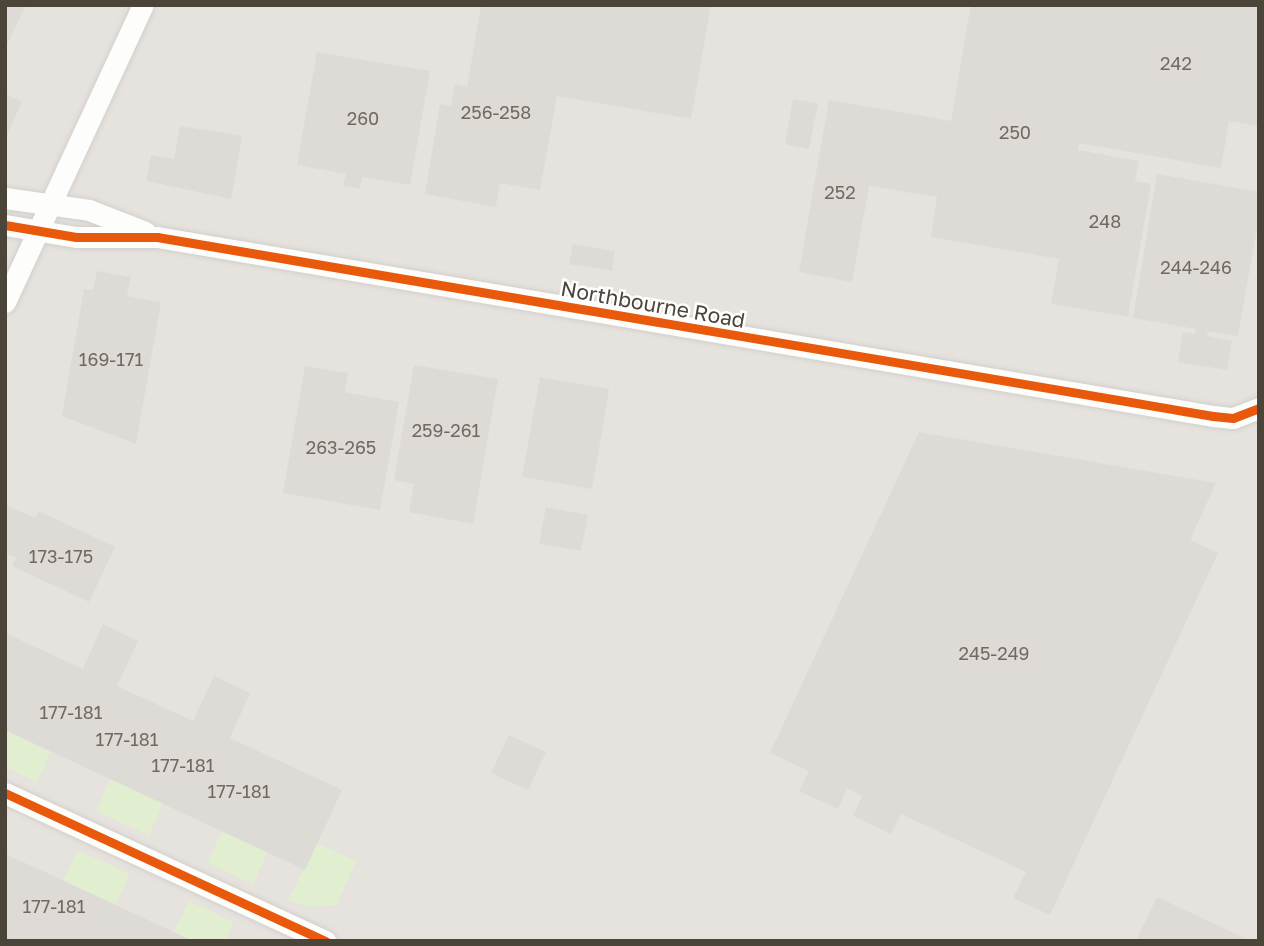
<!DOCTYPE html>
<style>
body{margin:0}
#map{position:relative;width:1264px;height:946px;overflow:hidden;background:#f4f2ee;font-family:"Golos Text",sans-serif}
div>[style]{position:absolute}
.industrial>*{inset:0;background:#e6e2de}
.green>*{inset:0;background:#e1eecf}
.building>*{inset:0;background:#dedbd6}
.roads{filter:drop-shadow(0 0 2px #d2d0cb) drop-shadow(0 0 2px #d2d0cb)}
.street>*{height:21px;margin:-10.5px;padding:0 10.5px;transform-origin:10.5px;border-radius:10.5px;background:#fdfdfc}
.cycleway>*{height:9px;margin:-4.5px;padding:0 4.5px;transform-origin:4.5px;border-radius:4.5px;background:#e8590c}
span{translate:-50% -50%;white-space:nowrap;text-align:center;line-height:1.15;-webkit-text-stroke:5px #fff;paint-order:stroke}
.number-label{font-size:18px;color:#706a61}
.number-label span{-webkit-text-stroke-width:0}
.street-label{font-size:21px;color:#4b4439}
.frame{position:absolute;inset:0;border:7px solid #4b4439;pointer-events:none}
</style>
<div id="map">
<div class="industrial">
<i style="clip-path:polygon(5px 5px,1259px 5px,1259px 941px,5px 941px)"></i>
</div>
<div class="green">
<i style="clip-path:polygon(5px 730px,51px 752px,37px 782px,5px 767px)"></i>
<i style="clip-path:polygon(110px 779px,163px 803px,149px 835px,96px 811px)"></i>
<i style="clip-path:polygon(222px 831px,268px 852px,253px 884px,207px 863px)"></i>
<i style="clip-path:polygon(317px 843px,356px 861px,337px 905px,310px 907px,288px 900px)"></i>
<i style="clip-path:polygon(78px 850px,130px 874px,115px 905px,63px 881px)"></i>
<i style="clip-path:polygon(189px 901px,234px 922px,225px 941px,193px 941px,174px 932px)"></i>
</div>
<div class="building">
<i style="clip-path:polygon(5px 5px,26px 5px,5px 49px)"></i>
<i style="clip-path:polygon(481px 5px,711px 5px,691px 119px,557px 96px,540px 190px,500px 183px,496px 207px,425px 194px,440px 104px,451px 106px,455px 84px,467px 87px)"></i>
<i style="clip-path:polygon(971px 5px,1259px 5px,1259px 126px,1229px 121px,1221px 168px,1079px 143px,1078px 150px,1139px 161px,1135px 181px,1151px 184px,1128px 317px,1051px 304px,1059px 259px,931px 237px,937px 197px,869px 186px,852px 282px,799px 272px,829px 100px,951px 121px)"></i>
<i style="clip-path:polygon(317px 52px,430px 71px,410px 185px,362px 177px,360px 189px,343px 186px,346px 174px,297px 165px)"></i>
<i style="clip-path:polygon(5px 94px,22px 102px,5px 139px)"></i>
<i style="clip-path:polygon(793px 99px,818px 103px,809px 149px,785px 144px)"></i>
<i style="clip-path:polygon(180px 126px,242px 136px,231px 199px,146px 181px,151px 155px,174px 159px)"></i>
<i style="clip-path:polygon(1157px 174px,1259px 192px,1259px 217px,1238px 336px,1208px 331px,1207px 336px,1232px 341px,1227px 370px,1178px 362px,1183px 332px,1195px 334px,1196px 329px,1133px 318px)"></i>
<i style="clip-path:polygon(573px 244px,615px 251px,612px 271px,569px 264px)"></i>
<i style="clip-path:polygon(97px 271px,131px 277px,127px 296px,161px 302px,136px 444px,62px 416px,84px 289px,93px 290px)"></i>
<i style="clip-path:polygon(414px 365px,498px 379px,473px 524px,409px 512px,414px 484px,394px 480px)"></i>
<i style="clip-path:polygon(305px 366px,348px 373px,345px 392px,399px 402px,380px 510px,283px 493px)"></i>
<i style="clip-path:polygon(540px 377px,609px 389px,592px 489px,522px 477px)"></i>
<i style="clip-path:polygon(919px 432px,1216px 483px,1190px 540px,1218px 553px,1050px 915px,1013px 898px,1026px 872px,901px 814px,891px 834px,853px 816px,862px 796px,847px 788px,838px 809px,799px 791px,809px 771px,770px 753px)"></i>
<i style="clip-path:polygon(5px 505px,35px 518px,39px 511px,115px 547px,89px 602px,12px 566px,16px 558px,5px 553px)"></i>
<i style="clip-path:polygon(546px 507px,588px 515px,581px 551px,539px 544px)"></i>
<i style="clip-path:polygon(103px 624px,138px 641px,117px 686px,193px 721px,214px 676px,250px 693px,230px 738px,342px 790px,305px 870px,5px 730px,5px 633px,83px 669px)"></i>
<i style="clip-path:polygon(509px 735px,546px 752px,528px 790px,491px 773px)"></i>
<i style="clip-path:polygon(5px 854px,34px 867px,193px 941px,5px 941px)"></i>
<i style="clip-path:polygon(1157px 897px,1251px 941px,1136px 941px)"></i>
</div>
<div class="roads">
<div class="street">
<i style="left:5px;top:198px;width:85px;rotate:8.1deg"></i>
<i style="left:89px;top:210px;width:60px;rotate:21.4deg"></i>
<i style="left:5px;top:225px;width:72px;rotate:9.6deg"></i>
<i style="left:76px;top:237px;width:81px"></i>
<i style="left:157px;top:237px;width:1071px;rotate:9.62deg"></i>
<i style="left:1213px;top:416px;width:20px;rotate:6deg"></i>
<i style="left:1233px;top:418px;width:28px;rotate:-21deg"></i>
<i style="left:5px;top:302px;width:327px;rotate:-65.1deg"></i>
<i style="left:5px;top:793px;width:353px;rotate:24.8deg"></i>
</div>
</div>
<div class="cycleway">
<i style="left:5px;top:225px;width:72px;rotate:9.6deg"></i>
<i style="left:76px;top:237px;width:81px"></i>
<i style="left:157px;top:237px;width:1071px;rotate:9.62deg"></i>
<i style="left:1213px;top:416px;width:20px;rotate:6deg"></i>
<i style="left:1233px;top:418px;width:28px;rotate:-21deg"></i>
<i style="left:5px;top:793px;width:353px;rotate:24.8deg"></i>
</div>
<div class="number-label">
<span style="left:1176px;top:63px">242</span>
<span style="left:496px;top:112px">256-258</span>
<span style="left:363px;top:118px">260</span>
<span style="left:1015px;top:132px">250</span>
<span style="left:840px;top:192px">252</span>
<span style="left:1105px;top:221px">248</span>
<span style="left:1196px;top:267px">244-246</span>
<span style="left:111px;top:359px">169-171</span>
<span style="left:446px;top:430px">259-261</span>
<span style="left:341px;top:447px">263-265</span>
<span style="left:61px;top:556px">173-175</span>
<span style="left:994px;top:653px">245-249</span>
<span style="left:71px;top:712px">177-181</span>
<span style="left:127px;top:739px">177-181</span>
<span style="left:183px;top:765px">177-181</span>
<span style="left:239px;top:791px">177-181</span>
<span style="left:54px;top:906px">177-181</span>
</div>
<div class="street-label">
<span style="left:653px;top:304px;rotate:10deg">Northbourne Road</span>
</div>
<div class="frame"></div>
</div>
